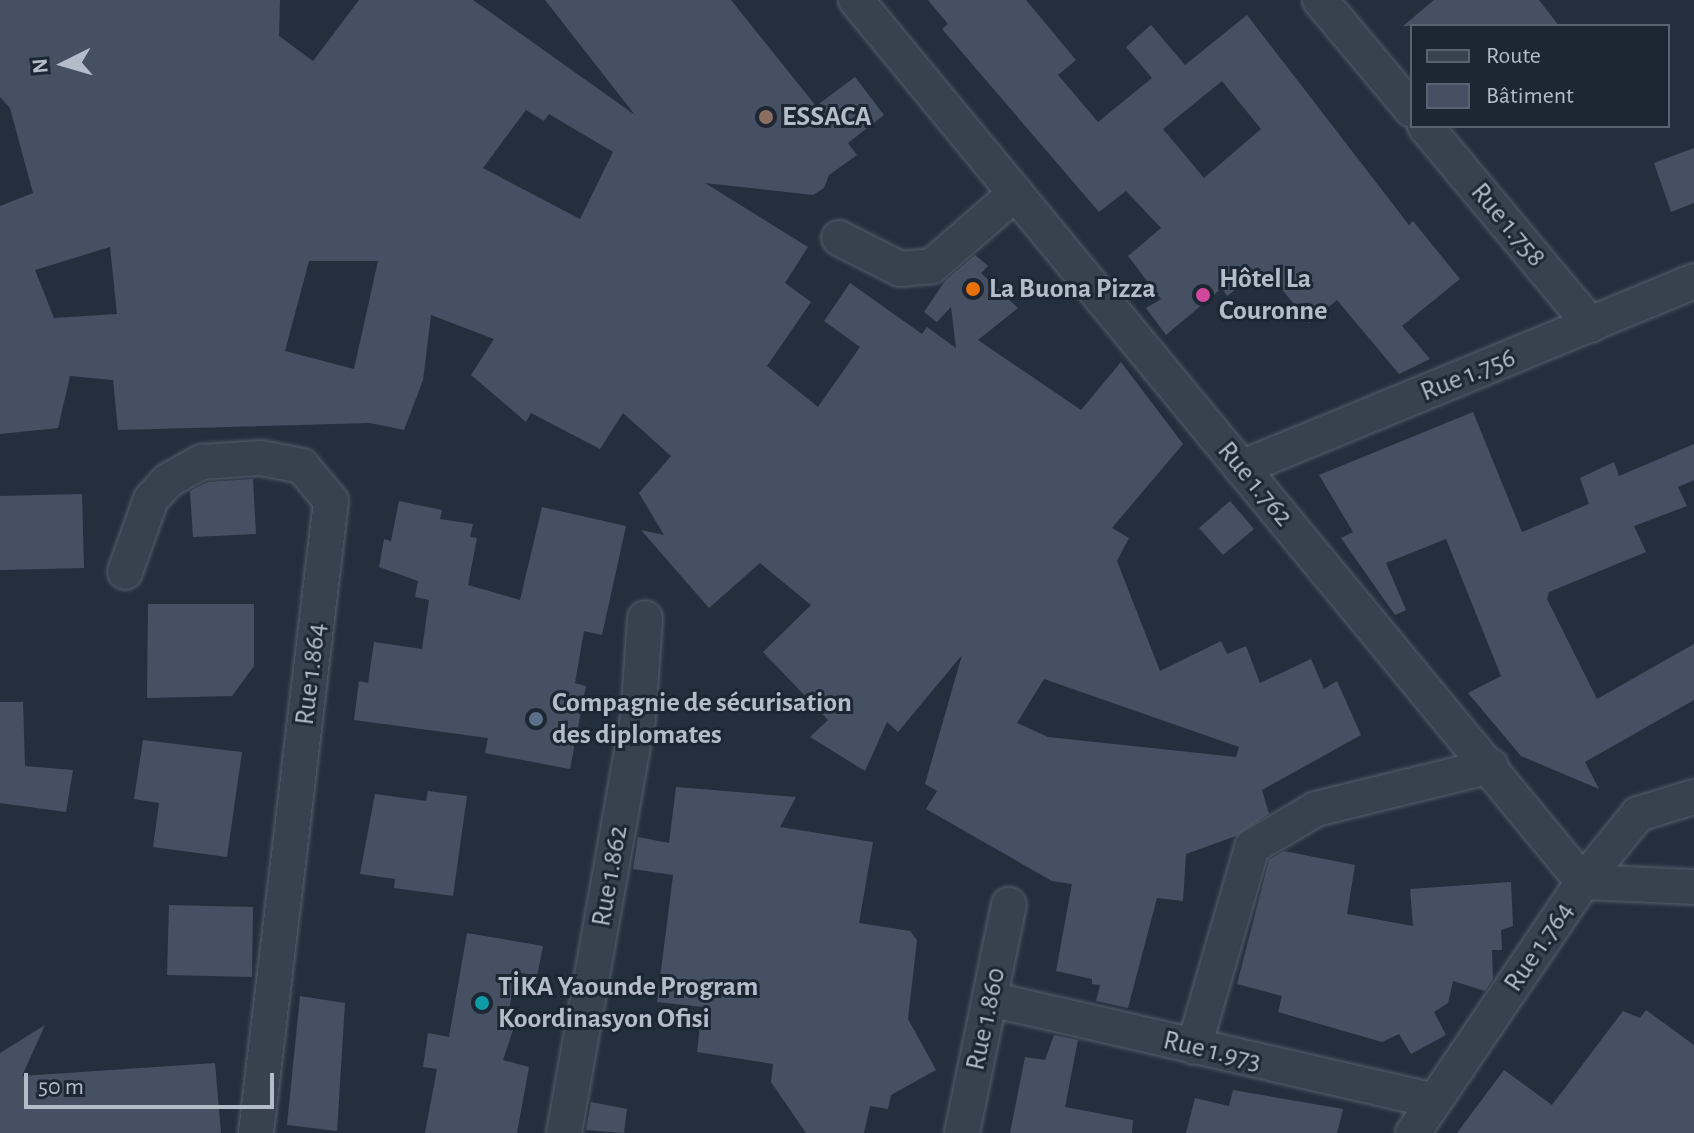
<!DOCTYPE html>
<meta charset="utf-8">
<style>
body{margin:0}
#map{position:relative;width:1694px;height:1133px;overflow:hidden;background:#242f3e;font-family:"Alegreya Sans",sans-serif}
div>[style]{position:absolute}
.building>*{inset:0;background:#455162}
.roads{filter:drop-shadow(0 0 2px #565f6c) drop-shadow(0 0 2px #565f6c)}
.minor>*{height:34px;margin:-17px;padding:0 17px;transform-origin:17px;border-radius:17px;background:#38414e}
.dots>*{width:22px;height:22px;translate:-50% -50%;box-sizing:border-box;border:4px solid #1d2633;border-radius:50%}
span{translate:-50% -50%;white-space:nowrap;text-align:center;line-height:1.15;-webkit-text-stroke:6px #1d2633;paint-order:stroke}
.poi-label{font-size:28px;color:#b4bcc9;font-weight:700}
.left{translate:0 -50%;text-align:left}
.street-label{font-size:28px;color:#b4bcc9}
.legend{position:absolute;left:1410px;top:24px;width:260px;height:104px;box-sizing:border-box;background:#1d2633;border:2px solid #59626f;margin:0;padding:10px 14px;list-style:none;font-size:24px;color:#b4bcc9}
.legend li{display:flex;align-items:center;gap:16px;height:40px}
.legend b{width:40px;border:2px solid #59626f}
.north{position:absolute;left:24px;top:24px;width:80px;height:80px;-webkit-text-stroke:6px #1d2633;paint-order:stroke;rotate:265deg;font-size:22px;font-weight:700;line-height:32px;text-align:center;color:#b4bcc9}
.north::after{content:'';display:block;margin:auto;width:28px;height:36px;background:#b4bcc9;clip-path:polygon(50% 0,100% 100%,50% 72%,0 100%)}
.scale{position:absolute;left:24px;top:1073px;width:250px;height:36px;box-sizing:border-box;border:4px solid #b4bcc9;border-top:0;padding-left:10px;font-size:24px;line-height:28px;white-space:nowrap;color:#b4bcc9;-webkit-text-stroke:6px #1d2633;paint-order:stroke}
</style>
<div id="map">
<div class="building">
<i style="clip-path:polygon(evenodd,0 0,280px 0,279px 36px,313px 61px,359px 0,473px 0,635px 115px,545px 0,731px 0,816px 106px,855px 77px,884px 115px,848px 143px,857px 155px,829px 175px,824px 188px,813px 195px,705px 183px,808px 247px,785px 283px,811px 302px,767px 366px,818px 407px,860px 347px,824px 321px,850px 283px,922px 334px,927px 327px,956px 348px,951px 307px,937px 322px,924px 312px,945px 281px,975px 255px,988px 266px,981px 273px,1018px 308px,978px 340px,1081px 410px,1121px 362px,1183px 444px,1112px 528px,1129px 538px,1117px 561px,1160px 671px,1221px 641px,1227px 654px,1246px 646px,1260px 683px,1311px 659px,1324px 689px,1337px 681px,1361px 735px,1262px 790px,1269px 814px,1236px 836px,1186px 854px,1183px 901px,1157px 898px,1128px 1008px,1096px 1001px,1100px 985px,1092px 984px,1092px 979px,1056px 971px,1072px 884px,1052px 881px,926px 809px,937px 791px,925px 784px,962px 655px,898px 732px,887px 722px,865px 771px,810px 737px,828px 720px,763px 652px,811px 605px,760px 563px,709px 608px,641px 530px,664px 535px,639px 493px,671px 456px,623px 413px,600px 449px,531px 413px,526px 422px,471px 375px,494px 339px,431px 315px,423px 380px,404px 430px,370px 423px,118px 430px,113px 380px,70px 376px,58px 428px,0 434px,0 206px,33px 193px,10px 108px,0 97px,0 0,526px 110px,544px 121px,549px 114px,613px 152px,580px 219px,483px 168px,526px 110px,0 0,110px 247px,117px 314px,54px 318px,35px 270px,110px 247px,0 0,309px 261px,378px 261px,354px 369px,285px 351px,309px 261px,0 0,1044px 679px,1239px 747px,1236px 757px,1048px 737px,1017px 723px,1044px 679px)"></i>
<i style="clip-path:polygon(evenodd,928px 0,1026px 0,1076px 60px,1058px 75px,1098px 122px,1152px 78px,1126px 47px,1151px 25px,1185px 65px,1247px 15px,1409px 225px,1413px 221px,1460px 279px,1402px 326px,1430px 359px,1399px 374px,1337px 300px,1309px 323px,1273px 278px,1260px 287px,1253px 276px,1227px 296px,1222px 288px,1166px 335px,1146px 308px,1161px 299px,1128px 256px,1161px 228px,1126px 191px,1099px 212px,942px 29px,948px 24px,928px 0,1222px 81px,1261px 129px,1204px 178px,1163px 129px,1222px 81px)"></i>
<i style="clip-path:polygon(1434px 0,1539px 0,1559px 26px,1403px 26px)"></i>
<i style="clip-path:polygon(1694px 148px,1694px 203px,1671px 212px,1654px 163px)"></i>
<i style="clip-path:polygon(1473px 412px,1522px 532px,1589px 504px,1580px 478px,1614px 462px,1619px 476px,1694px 444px,1694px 480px,1678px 487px,1687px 506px,1634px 526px,1646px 552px,1549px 592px,1547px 599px,1597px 699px,1694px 644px,1694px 700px,1585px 762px,1599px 789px,1521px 756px,1468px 693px,1501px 676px,1446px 539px,1386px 563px,1406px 610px,1395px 615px,1341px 538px,1353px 532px,1319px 475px)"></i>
<i style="clip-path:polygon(253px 479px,256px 534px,193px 537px,190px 491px,208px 482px)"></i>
<i style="clip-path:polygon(82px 494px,84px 568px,0 570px,0 496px)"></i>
<i style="clip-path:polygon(399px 501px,442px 510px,440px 519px,473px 524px,470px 537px,477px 538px,468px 585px,520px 600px,542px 507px,626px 526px,602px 635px,584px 631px,575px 683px,586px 686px,570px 769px,485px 753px,488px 738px,354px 720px,359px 681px,368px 683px,374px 642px,422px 649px,429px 600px,415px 597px,418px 581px,379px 567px,384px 539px,391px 541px)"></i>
<i style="clip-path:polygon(1230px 501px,1254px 529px,1223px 555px,1199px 528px)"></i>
<i style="clip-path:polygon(148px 604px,254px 604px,254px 666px,232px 696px,147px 698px)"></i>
<i style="clip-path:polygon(0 702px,23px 702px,25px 766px,73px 770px,66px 812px,0 803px)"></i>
<i style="clip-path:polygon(143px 740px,242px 752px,227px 857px,153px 847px,159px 803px,134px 799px)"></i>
<i style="clip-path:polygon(676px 787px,796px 797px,780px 827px,873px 842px,859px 923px,910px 931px,917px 940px,908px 1019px,936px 1070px,891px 1095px,888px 1109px,870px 1106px,864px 1133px,806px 1133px,771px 1082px,773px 1064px,697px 1052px,702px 1007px,657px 1002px,673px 875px,633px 869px,638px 837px,669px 843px)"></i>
<i style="clip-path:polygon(428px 791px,467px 796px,453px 896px,394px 888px,395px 879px,360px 874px,375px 794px,426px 801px)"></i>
<i style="clip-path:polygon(1284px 851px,1355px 865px,1347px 914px,1413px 926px,1410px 889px,1511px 882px,1513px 926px,1501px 930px,1502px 950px,1492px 950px,1493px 979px,1485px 991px,1453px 981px,1448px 1003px,1434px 1012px,1446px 1035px,1411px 1054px,1399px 1034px,1382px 1042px,1278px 1012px,1282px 996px,1237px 984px,1269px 860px)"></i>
<i style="clip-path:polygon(169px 905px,253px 907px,252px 977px,167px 975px)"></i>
<i style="clip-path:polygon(467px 933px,543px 946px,537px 976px,516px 972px,507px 1021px,514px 1027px,503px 1060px,529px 1067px,517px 1133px,425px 1133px,437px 1069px,423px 1067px,428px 1033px,449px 1037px)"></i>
<i style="clip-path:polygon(300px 996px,345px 1003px,337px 1131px,287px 1125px)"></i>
<i style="clip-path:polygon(1646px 1010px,1694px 1045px,1694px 1133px,1457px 1133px,1504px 1070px,1552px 1105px,1623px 1011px,1640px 1018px)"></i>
<i style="clip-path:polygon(45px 1025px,22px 1076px,215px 1063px,221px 1133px,0 1133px,0 1053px)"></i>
<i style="clip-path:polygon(1054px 1035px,1078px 1040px,1065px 1107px,1133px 1120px,1132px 1133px,1010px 1133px,1025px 1057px,1045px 1060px)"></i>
<i style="clip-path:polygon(1233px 1090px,1343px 1109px,1337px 1133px,1186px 1133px,1195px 1098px,1229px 1106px)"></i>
<i style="clip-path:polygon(591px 1102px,627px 1109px,624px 1133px,586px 1130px)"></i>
</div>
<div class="roads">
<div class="minor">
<i style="left:856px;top:0;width:1143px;rotate:50.5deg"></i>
<i style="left:1583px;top:882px;width:111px;rotate:2.6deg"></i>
<i style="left:1320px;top:0;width:143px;rotate:50.1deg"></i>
<i style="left:1425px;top:126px;width:259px;rotate:50.2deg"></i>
<i style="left:839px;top:238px;width:68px;rotate:26.9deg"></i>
<i style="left:900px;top:269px;width:32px;rotate:-5deg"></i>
<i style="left:932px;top:266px;width:111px;rotate:-41deg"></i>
<i style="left:1241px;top:468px;width:490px;rotate:-22.4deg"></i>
<i style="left:125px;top:572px;width:77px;rotate:-70.4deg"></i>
<i style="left:151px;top:499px;width:26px;rotate:-47deg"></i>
<i style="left:169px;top:480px;width:38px;rotate:-29deg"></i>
<i style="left:202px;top:462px;width:59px;rotate:-3.9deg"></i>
<i style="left:261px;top:458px;width:42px;rotate:11deg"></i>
<i style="left:302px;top:466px;width:45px;rotate:50.4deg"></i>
<i style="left:331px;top:501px;width:636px;rotate:96.77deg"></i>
<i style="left:990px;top:999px;width:456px;rotate:12.9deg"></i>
<i style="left:1194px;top:1047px;width:208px;rotate:-73.8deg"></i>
<i style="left:1252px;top:847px;width:74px;rotate:-30.7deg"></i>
<i style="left:1316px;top:809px;width:180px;rotate:-13.8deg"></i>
<i style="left:564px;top:1133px;width:421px;rotate:-79.9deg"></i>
<i style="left:638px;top:719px;width:101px;rotate:-86deg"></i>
<i style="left:962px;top:1133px;width:233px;rotate:-78.4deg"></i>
<i style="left:1413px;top:1133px;width:303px;rotate:-55.9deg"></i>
<i style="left:1583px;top:882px;width:87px;rotate:-51deg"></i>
<i style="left:1638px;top:814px;width:59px;rotate:-16.9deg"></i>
</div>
</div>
<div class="dots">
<i style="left:766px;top:117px;background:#8d6e63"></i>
<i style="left:973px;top:289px;background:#e8710a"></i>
<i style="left:1203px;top:295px;background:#d1479c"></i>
<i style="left:536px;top:719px;background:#5c6f8a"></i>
<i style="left:482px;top:1003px;background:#0f9aa8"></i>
</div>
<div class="poi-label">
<span class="left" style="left:782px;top:117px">ESSACA</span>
<span class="left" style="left:1219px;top:295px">Hôtel La<br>Couronne</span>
<span class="left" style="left:989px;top:289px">La Buona Pizza</span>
<span class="left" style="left:552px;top:719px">Compagnie de sécurisation<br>des diplomates</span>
<span class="left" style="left:498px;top:1003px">TİKA Yaounde Program<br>Koordinasyon Ofisi</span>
</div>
<div class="street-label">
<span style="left:1508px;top:225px;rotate:50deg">Rue 1.758</span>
<span style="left:1468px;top:375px;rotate:-22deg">Rue 1.756</span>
<span style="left:1255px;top:484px;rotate:50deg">Rue 1.762</span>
<span style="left:311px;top:674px;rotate:-83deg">Rue 1.864</span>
<span style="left:610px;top:876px;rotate:-80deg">Rue 1.862</span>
<span style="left:1539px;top:947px;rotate:-56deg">Rue 1.764</span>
<span style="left:986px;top:1019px;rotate:-78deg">Rue 1.860</span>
<span style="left:1212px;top:1051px;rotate:13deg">Rue 1.973</span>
</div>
<ul class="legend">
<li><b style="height:10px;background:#38414e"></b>Route</li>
<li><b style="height:22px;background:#455162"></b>Bâtiment</li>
</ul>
<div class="north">N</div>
<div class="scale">50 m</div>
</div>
